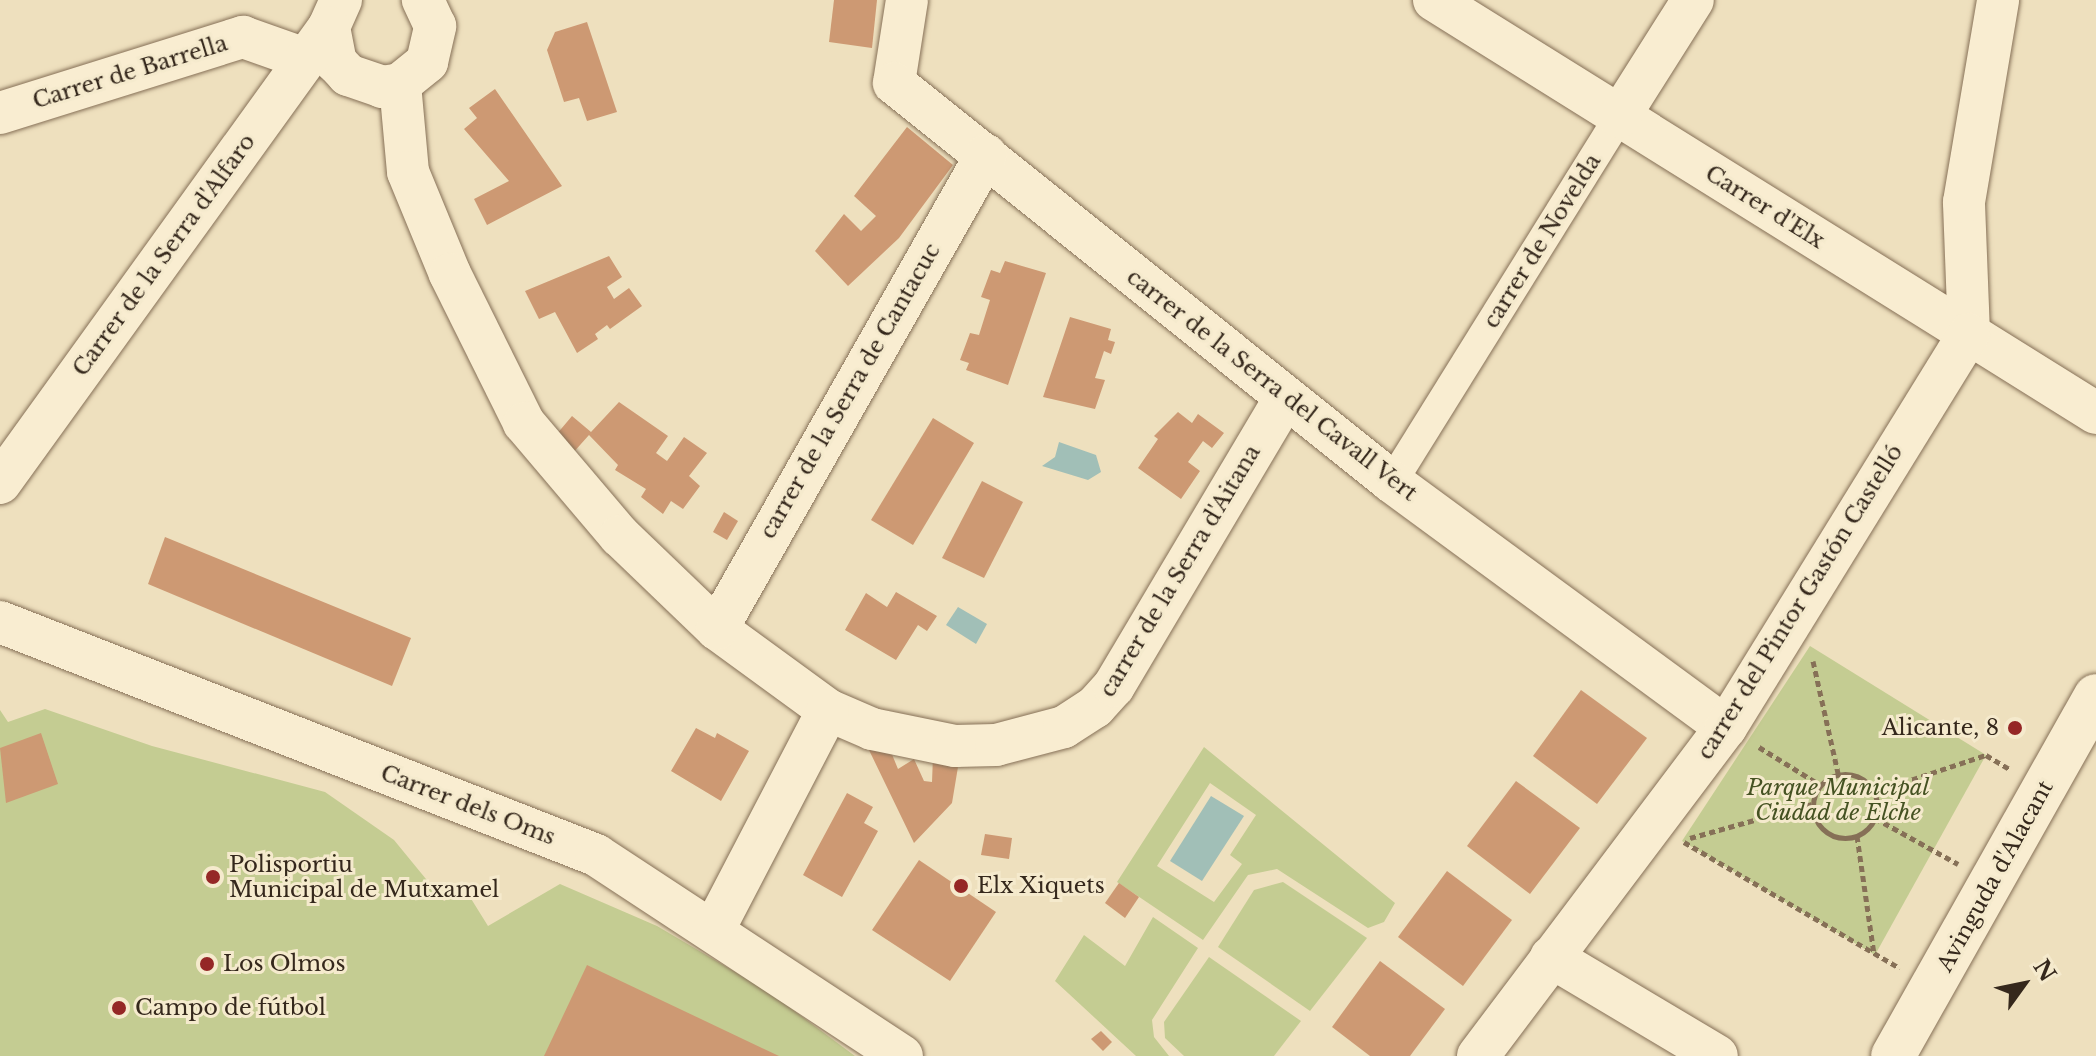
<!DOCTYPE html>
<meta charset="utf-8">
<style>
body{margin:0}
#map{position:relative;width:2096px;height:1056px;overflow:hidden;background:#eee0be;font-family:"Libre Baskerville",serif}
div>[style]{position:absolute}
.green>*{inset:0;background:#c4cc92}
.water>*{inset:0;background:#a1bfb7}
.building>*{inset:0;background:#cd9973}
.path>*{height:5px;margin-top:-2.5px;transform-origin:0;background:repeating-linear-gradient(90deg,#867057 0 6px,transparent 0 10px)}
.path>.ring{margin:-2.5px;padding:0;box-sizing:content-box;background:none;border:5px solid #867057;border-radius:50%}
.roads{filter:drop-shadow(0 0 2px #867057) drop-shadow(0 0 2px #867057)}
.pedestrian>*{height:30px;margin:-15px;padding:0 15px;transform-origin:15px;border-radius:15px;background:#f9edd1}
.minor>*{height:42px;margin:-21px;padding:0 21px;transform-origin:21px;border-radius:21px;background:#f9edd1}
.tertiary>*{height:44px;margin:-22px;padding:0 22px;transform-origin:22px;border-radius:22px;background:#f9edd1}
.dots>*{width:22px;height:22px;translate:-50% -50%;box-sizing:border-box;border:4px solid #f5eacd;border-radius:50%}
span{translate:-50% -50%;white-space:nowrap;text-align:center;line-height:1.15;-webkit-text-stroke:6px #f5eacd;paint-order:stroke}
.street-label{font-size:22px;color:#35281c}
.poi-label{font-size:22px;color:#35281c}
.right{translate:-100% -50%;text-align:right}
.left{translate:0 -50%;text-align:left}
.park-label{font-size:22px;color:#455222;font-style:italic}
.north{position:absolute;left:1984px;top:944px;width:80px;height:80px;-webkit-text-stroke:6px #f5eacd;paint-order:stroke;rotate:57deg;font-size:22px;font-weight:700;line-height:32px;text-align:center;color:#35281c}
.north::after{content:'';display:block;margin:auto;width:28px;height:36px;background:#35281c;clip-path:polygon(50% 0,100% 100%,50% 72%,0 100%)}
</style>
<div id="map">
<div class="green">
<i style="clip-path:polygon(1810px 646px,1986px 755px,1875px 955px,1682px 841px)"></i>
<i style="clip-path:polygon(45px 709px,152px 746px,325px 792px,394px 840px,444px 901px,465px 889px,488px 926px,560px 884px,657px 926px,769px 992px,855px 1056px,0 1056px,0 710px,8px 722px)"></i>
<i style="clip-path:polygon(evenodd,1204px 747px,1395px 903px,1384px 922px,1368px 928px,1277px 869px,1248px 875px,1203px 940px,1117px 882px,1204px 747px,1210px 783px,1256px 815px,1230px 855px,1242px 864px,1214px 902px,1157px 866px,1210px 783px)"></i>
<i style="clip-path:polygon(1283px 882px,1367px 938px,1310px 1011px,1218px 947px,1254px 890px)"></i>
<i style="clip-path:polygon(1153px 917px,1198px 948px,1152px 1020px,1154px 1037px,1169px 1056px,1136px 1056px,1055px 981px,1084px 935px,1125px 966px)"></i>
<i style="clip-path:polygon(1209px 957px,1301px 1021px,1274px 1056px,1184px 1056px,1165px 1038px,1164px 1022px)"></i>
</div>
<div class="water">
<i style="clip-path:polygon(1059px 442px,1096px 455px,1101px 472px,1088px 480px,1042px 466px,1055px 457px)"></i>
<i style="clip-path:polygon(958px 607px,987px 624px,976px 644px,946px 625px)"></i>
<i style="clip-path:polygon(1211px 796px,1244px 816px,1202px 881px,1170px 861px)"></i>
</div>
<div class="building">
<i style="clip-path:polygon(834px 0,877px 0,872px 48px,829px 42px)"></i>
<i style="clip-path:polygon(587px 22px,617px 112px,587px 121px,579px 98px,564px 102px,547px 50px,555px 32px)"></i>
<i style="clip-path:polygon(495px 89px,562px 186px,487px 225px,474px 199px,509px 181px,464px 129px,477px 118px,469px 108px)"></i>
<i style="clip-path:polygon(907px 127px,953px 165px,899px 238px,848px 286px,815px 251px,844px 214px,861px 231px,876px 216px,854px 196px)"></i>
<i style="clip-path:polygon(609px 256px,622px 277px,607px 287px,614px 299px,629px 288px,642px 306px,610px 329px,607px 325px,595px 334px,598px 339px,577px 353px,555px 312px,539px 319px,525px 291px)"></i>
<i style="clip-path:polygon(1005px 261px,1046px 273px,1008px 385px,966px 370px,969px 363px,960px 360px,970px 333px,979px 335px,990px 300px,981px 297px,991px 270px,1000px 273px)"></i>
<i style="clip-path:polygon(1070px 317px,1111px 329px,1108px 340px,1115px 342px,1111px 354px,1104px 351px,1095px 378px,1105px 380px,1095px 409px,1043px 397px)"></i>
<i style="clip-path:polygon(619px 402px,668px 436px,656px 453px,667px 461px,684px 437px,707px 453px,689px 476px,700px 486px,683px 509px,671px 501px,663px 514px,641px 497px,646px 489px,615px 470px,618px 465px,589px 435px,572px 454px,556px 435px,572px 416px,591px 432px)"></i>
<i style="clip-path:polygon(1178px 412px,1192px 423px,1198px 414px,1224px 433px,1212px 448px,1203px 441px,1188px 462px,1200px 471px,1181px 499px,1138px 468px,1158px 439px,1154px 436px)"></i>
<i style="clip-path:polygon(933px 418px,974px 443px,913px 545px,871px 520px)"></i>
<i style="clip-path:polygon(982px 481px,1023px 502px,984px 578px,942px 558px)"></i>
<i style="clip-path:polygon(724px 512px,738px 521px,727px 540px,713px 532px)"></i>
<i style="clip-path:polygon(165px 537px,411px 638px,392px 686px,148px 584px)"></i>
<i style="clip-path:polygon(896px 592px,937px 616px,927px 631px,918px 625px,896px 660px,845px 630px,866px 593px,887px 607px)"></i>
<i style="clip-path:polygon(1581px 690px,1647px 738px,1597px 804px,1533px 756px)"></i>
<i style="clip-path:polygon(696px 728px,715px 738px,717px 733px,749px 751px,721px 801px,671px 771px)"></i>
<i style="clip-path:polygon(41px 733px,58px 784px,6px 803px,0 748px)"></i>
<i style="clip-path:polygon(869px 750px,891px 752px,898px 769px,914px 759px,924px 781px,932px 782px,933px 756px,959px 761px,952px 803px,914px 843px)"></i>
<i style="clip-path:polygon(1516px 781px,1580px 828px,1530px 894px,1467px 846px)"></i>
<i style="clip-path:polygon(847px 793px,873px 807px,864px 823px,878px 831px,842px 897px,803px 875px)"></i>
<i style="clip-path:polygon(985px 834px,1012px 838px,1009px 859px,981px 855px)"></i>
<i style="clip-path:polygon(919px 860px,996px 912px,950px 981px,872px 930px)"></i>
<i style="clip-path:polygon(1447px 871px,1512px 920px,1463px 986px,1398px 937px)"></i>
<i style="clip-path:polygon(1119px 883px,1139px 897px,1125px 918px,1105px 903px)"></i>
<i style="clip-path:polygon(1380px 961px,1445px 1009px,1410px 1056px,1370px 1056px,1332px 1027px)"></i>
<i style="clip-path:polygon(587px 965px,779px 1056px,544px 1056px)"></i>
<i style="clip-path:polygon(1101px 1031px,1112px 1042px,1103px 1051px,1091px 1039px)"></i>
</div>
<div class="path">
<i style="left:1813px;top:661px;width:115px;rotate:77.4deg"></i>
<i style="left:1759px;top:747px;width:70px;rotate:31.7deg"></i>
<i class="ring" style="left:1813px;top:774px;width:59px;height:59px"></i>
<i style="left:1874px;top:792px;width:118px;rotate:-18.3deg"></i>
<i style="left:1986px;top:755px;width:29px;rotate:31deg"></i>
<i style="left:1875px;top:818px;width:95px;rotate:29deg"></i>
<i style="left:1857px;top:836px;width:119px;rotate:81.8deg"></i>
<i style="left:1690px;top:838px;width:127px;rotate:-15.6deg"></i>
<i style="left:1684px;top:842px;width:250px;rotate:30.3deg"></i>
</div>
<div class="roads">
<div class="pedestrian">
<i style="left:1392px;top:482px;width:430px;rotate:-58.1deg"></i>
</div>
<div class="minor">
<i style="left:341px;top:0;width:30px;rotate:114deg"></i>
<i style="left:329px;top:27px;width:36px;rotate:79deg"></i>
<i style="left:336px;top:62px;width:18px;rotate:47deg"></i>
<i style="left:348px;top:75px;width:36px;rotate:19deg"></i>
<i style="left:382px;top:87px;width:18px;rotate:-9deg"></i>
<i style="left:400px;top:84px;width:35px;rotate:-39deg"></i>
<i style="left:427px;top:62px;width:37px;rotate:-77deg"></i>
<i style="left:435px;top:26px;width:29px;rotate:-115deg"></i>
<i style="left:907px;top:0;width:84px;rotate:98.9deg"></i>
<i style="left:894px;top:83px;width:638px;rotate:38.7deg"></i>
<i style="left:1392px;top:482px;width:414px;rotate:36.3deg"></i>
<i style="left:1434px;top:0;width:780px;rotate:31.96deg"></i>
<i style="left:400px;top:84px;width:88px;rotate:84.8deg"></i>
<i style="left:408px;top:172px;width:110px;rotate:67.6deg"></i>
<i style="left:450px;top:274px;width:166px;rotate:63.6deg"></i>
<i style="left:524px;top:423px;width:148px;rotate:49.7deg"></i>
<i style="left:620px;top:536px;width:134px;rotate:43.8deg"></i>
<i style="left:717px;top:629px;width:137px;rotate:36.1deg"></i>
<i style="left:828px;top:710px;width:48px;rotate:23.4deg"></i>
<i style="left:872px;top:729px;width:85px;rotate:11.6deg"></i>
<i style="left:955px;top:746px;width:41px;rotate:-1.4deg"></i>
<i style="left:996px;top:745px;width:70px;rotate:-14.8deg"></i>
<i style="left:1064px;top:727px;width:37px;rotate:-33deg"></i>
<i style="left:1095px;top:707px;width:28px;rotate:-48deg"></i>
<i style="left:1114px;top:686px;width:335px;rotate:-59.3deg"></i>
<i style="left:0;top:113px;width:255px;rotate:-17.4deg"></i>
<i style="left:243px;top:37px;width:66px;rotate:19.5deg"></i>
<i style="left:1619px;top:117px;width:138px;rotate:-57.7deg"></i>
<i style="left:1969px;top:334px;width:132px;rotate:-92.2deg"></i>
<i style="left:1964px;top:202px;width:205px;rotate:-80.4deg"></i>
<i style="left:0;top:483px;width:562px;rotate:-54.19deg"></i>
<i style="left:0;top:622px;width:640px;rotate:21.35deg"></i>
<i style="left:596px;top:855px;width:366px;rotate:33.3deg"></i>
<i style="left:717px;top:629px;width:545px;rotate:-60.42deg"></i>
<i style="left:713px;top:931px;width:249px;rotate:-62.5deg"></i>
<i style="left:1551px;top:957px;width:193px;rotate:30.8deg"></i>
<i style="left:1478px;top:1056px;width:412px;rotate:-53deg"></i>
<i style="left:1726px;top:727px;width:462px;rotate:-58.3deg"></i>
</div>
<div class="tertiary">
<i style="left:1893px;top:1056px;width:413px;rotate:-60.6deg"></i>
</div>
</div>
<div class="dots">
<i style="left:2015px;top:728px;background:#952726"></i>
<i style="left:213px;top:877px;background:#952726"></i>
<i style="left:961px;top:886px;background:#952726"></i>
<i style="left:207px;top:964px;background:#952726"></i>
<i style="left:119px;top:1008px;background:#952726"></i>
</div>
<div class="street-label">
<span style="left:130px;top:72px;rotate:-17deg">Carrer de Barrella</span>
<span style="left:1765px;top:207px;rotate:32deg">Carrer d'Elx</span>
<span style="left:1542px;top:241px;rotate:-58deg">carrer de Novelda</span>
<span style="left:164px;top:255px;rotate:-54deg">Carrer de la Serra d'Alfaro</span>
<span style="left:1272px;top:385px;rotate:38deg">carrer de la Serra del Cavall Vert</span>
<span style="left:850px;top:391px;rotate:-60deg">carrer de la Serra de Cantacuc</span>
<span style="left:1180px;top:571px;rotate:-59deg">carrer de la Serra d'Aitana</span>
<span style="left:1800px;top:602px;rotate:-58deg">carrer del Pintor Gastón Castelló</span>
<span style="left:468px;top:805px;rotate:21deg">Carrer dels Oms</span>
<span style="left:1995px;top:876px;rotate:-61deg">Avinguda d'Alacant</span>
</div>
<div class="poi-label">
<span class="right" style="left:1999px;top:728px">Alicante, 8</span>
<span class="left" style="left:229px;top:877px">Polisportiu<br>Municipal de Mutxamel</span>
<span class="left" style="left:977px;top:886px">Elx Xiquets</span>
<span class="left" style="left:223px;top:964px">Los Olmos</span>
<span class="left" style="left:135px;top:1008px">Campo de fútbol</span>
</div>
<div class="park-label">
<span style="left:1838px;top:800px">Parque Municipal<br>Ciudad de Elche</span>
</div>
<div class="north">N</div>
</div>
